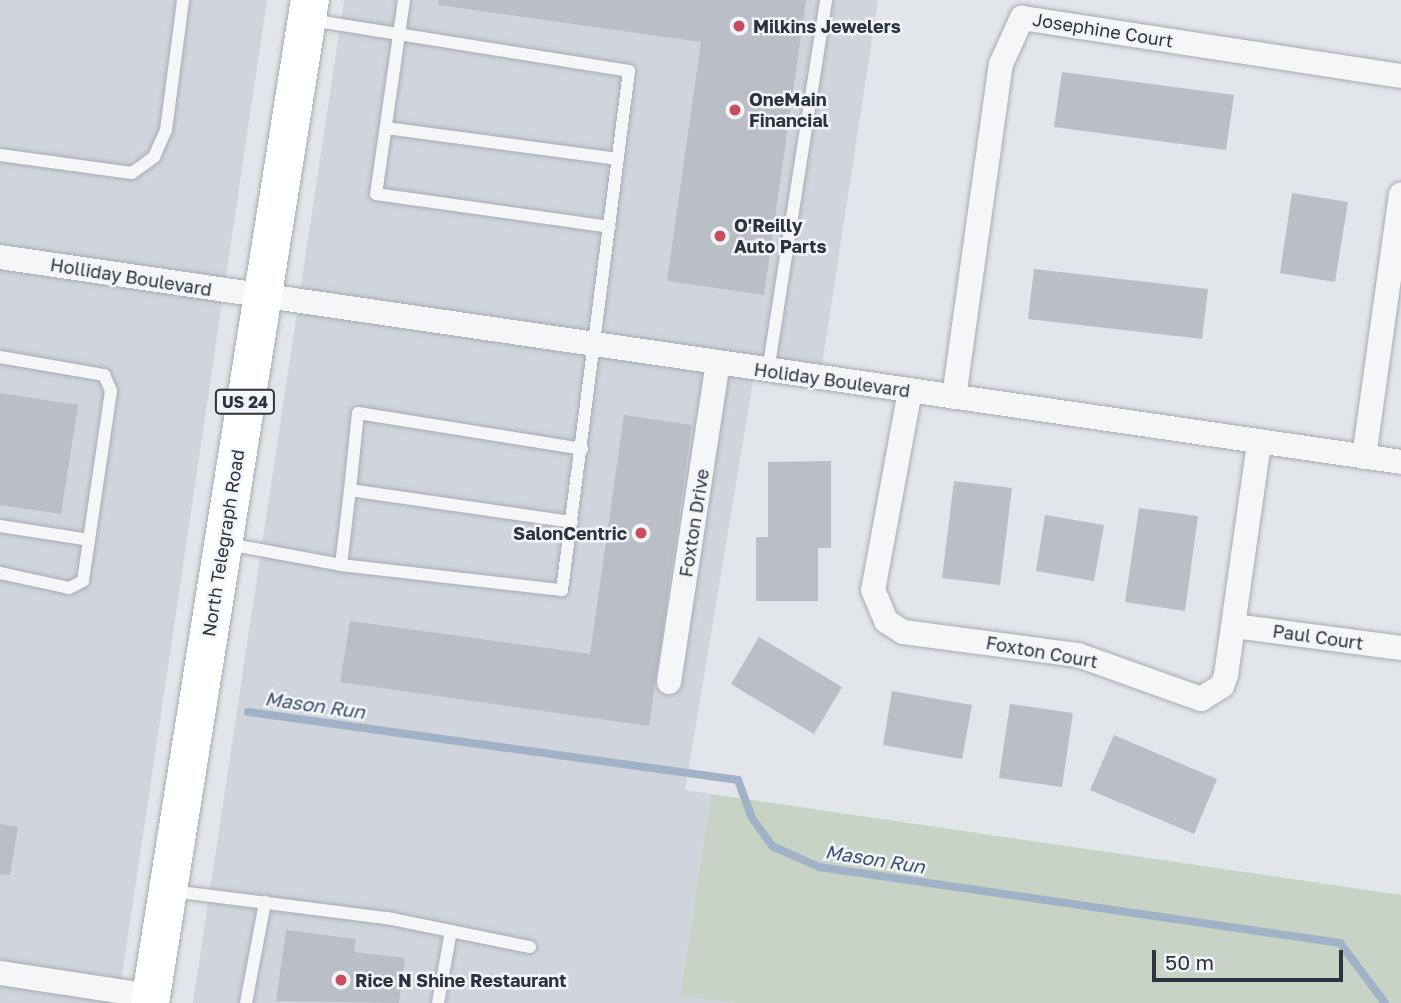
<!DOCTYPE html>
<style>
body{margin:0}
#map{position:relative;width:1401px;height:1003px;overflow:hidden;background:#e2e5ea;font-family:"Golos Text",sans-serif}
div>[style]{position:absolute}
.built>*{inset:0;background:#d0d4dc}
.green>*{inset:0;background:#c7d3c4}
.stream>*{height:8px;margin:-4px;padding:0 4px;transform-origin:4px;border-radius:4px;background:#9fb2c8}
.building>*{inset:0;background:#babec6}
.roads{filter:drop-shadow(0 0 2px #a7acb4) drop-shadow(0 0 2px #a7acb4)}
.service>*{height:12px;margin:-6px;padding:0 6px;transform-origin:6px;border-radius:6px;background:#f5f6f8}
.minor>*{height:24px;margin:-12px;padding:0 12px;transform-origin:12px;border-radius:12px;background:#f5f6f8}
.primary>*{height:38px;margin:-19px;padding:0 19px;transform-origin:19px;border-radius:19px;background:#fff}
.dots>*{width:19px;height:19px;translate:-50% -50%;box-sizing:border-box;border:4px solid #f2f4f7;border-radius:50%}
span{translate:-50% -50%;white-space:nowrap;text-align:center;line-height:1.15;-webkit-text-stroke:5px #f2f4f7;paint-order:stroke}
.shield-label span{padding:2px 5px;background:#f2f4f7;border:2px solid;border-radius:5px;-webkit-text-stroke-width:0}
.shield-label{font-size:16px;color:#2b3341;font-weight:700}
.poi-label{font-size:18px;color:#2b3341;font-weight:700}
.left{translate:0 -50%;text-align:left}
.right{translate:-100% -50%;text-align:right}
.street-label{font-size:18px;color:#2b3341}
.water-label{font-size:19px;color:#375173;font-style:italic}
.scale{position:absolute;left:1152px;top:950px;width:191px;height:32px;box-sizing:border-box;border:4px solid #2b3341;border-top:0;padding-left:9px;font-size:21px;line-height:24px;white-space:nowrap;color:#2b3341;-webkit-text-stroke:5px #f2f4f7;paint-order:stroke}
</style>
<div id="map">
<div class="built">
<i style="clip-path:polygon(0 0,267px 0,118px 1003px,0 1003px)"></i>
<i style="clip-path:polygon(344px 0,878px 0,820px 378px,755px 369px,685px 790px,711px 794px,680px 994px,736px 1003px,193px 1003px)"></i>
</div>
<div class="green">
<i style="clip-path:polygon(711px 794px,1401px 895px,1401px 1003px,736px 1003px,680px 995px)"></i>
</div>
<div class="stream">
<i style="left:248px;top:712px;width:495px;rotate:7.9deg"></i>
<i style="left:738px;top:780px;width:40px;rotate:69.8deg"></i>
<i style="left:752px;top:818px;width:34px;rotate:54deg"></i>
<i style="left:772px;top:846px;width:51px;rotate:24.1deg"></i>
<i style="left:819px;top:867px;width:527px;rotate:8.3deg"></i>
<i style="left:1340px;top:943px;width:75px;rotate:53.1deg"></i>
</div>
<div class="building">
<i style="clip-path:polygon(439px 0,806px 0,764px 295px,667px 281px,701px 42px,438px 5px)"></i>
<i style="clip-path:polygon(1062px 72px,1234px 95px,1226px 150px,1054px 127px)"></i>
<i style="clip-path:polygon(1292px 193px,1348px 202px,1335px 282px,1280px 273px)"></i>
<i style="clip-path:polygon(1034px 269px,1208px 289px,1202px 339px,1028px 319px)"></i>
<i style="clip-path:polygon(0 393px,78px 405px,61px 514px,0 505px)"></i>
<i style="clip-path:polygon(624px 415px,692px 425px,649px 726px,340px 682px,350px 621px,590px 654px)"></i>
<i style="clip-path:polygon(831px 461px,831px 548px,818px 548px,818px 601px,756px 601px,756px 537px,768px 537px,768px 462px)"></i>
<i style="clip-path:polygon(954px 481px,1012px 488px,1000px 585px,942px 578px)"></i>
<i style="clip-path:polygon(1139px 508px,1198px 516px,1185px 611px,1125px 602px)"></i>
<i style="clip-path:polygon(1045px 515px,1104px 525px,1094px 581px,1036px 571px)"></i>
<i style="clip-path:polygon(759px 637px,842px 687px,814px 734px,731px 684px)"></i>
<i style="clip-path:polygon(892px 691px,972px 705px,962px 759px,883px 745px)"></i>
<i style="clip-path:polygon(1010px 704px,1073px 713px,1062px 787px,999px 778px)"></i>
<i style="clip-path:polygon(1114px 735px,1217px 779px,1194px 834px,1090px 790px)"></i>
<i style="clip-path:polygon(0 824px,18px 827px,10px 875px,0 874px)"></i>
<i style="clip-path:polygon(286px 930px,356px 939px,354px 952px,405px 958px,399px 1003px,276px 1001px)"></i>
</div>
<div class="roads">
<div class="service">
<i style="left:404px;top:0;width:196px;rotate:98.2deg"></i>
<i style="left:376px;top:194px;width:236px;rotate:8deg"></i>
<i style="left:386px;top:128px;width:234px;rotate:7.6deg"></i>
<i style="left:0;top:155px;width:133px;rotate:7.8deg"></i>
<i style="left:132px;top:173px;width:27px;rotate:-36deg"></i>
<i style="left:154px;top:157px;width:30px;rotate:-66deg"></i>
<i style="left:166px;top:130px;width:131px;rotate:-82.5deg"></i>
<i style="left:0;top:357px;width:106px;rotate:9.8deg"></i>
<i style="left:104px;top:375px;width:17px;rotate:66deg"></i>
<i style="left:111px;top:391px;width:192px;rotate:98.4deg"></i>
<i style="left:83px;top:581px;width:16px;rotate:153deg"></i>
<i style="left:69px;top:588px;width:71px;rotate:-167.7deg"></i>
<i style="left:768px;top:371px;width:376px;rotate:-81.1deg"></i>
<i style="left:572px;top:522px;width:224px;rotate:-171.8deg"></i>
<i style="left:350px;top:490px;width:77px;rotate:-84.1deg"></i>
<i style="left:358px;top:413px;width:227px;rotate:9.1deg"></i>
<i style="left:0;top:526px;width:90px;rotate:8.9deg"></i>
<i style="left:228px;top:544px;width:115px;rotate:10.5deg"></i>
<i style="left:341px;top:565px;width:222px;rotate:6.5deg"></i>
<i style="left:562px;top:590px;width:523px;rotate:-82.64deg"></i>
<i style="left:629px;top:71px;width:322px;rotate:-170.9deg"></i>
<i style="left:341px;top:565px;width:76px;rotate:-83.2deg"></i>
<i style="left:172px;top:891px;width:217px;rotate:7.2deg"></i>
<i style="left:387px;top:918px;width:146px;rotate:11.5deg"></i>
<i style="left:246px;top:1003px;width:103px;rotate:-79.3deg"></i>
<i style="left:438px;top:1003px;width:73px;rotate:-79.8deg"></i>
</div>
<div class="minor">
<i style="left:0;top:257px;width:1416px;rotate:8.32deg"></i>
<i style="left:910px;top:391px;width:202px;rotate:100.5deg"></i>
<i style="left:873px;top:590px;width:34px;rotate:67deg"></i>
<i style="left:886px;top:621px;width:20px;rotate:33deg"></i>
<i style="left:903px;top:632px;width:177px;rotate:7.5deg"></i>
<i style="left:1078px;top:655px;width:131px;rotate:19.7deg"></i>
<i style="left:1201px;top:699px;width:25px;rotate:-32deg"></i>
<i style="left:1222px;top:686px;width:12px;rotate:-70deg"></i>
<i style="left:1226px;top:675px;width:235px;rotate:-81.9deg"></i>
<i style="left:954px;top:397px;width:336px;rotate:-82deg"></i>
<i style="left:1001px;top:64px;width:51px;rotate:-65.5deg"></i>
<i style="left:1022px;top:18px;width:383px;rotate:8.7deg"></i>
<i style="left:1364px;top:457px;width:265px;rotate:-82deg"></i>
<i style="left:1234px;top:626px;width:168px;rotate:7.5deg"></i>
<i style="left:669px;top:682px;width:323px;rotate:-81.3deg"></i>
<i style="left:0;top:973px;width:153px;rotate:8.7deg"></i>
</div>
<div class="primary">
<i style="left:150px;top:1003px;width:1016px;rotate:-80.94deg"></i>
</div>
</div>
<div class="dots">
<i style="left:739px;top:26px;background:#c74e5e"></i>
<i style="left:735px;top:110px;background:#c74e5e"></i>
<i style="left:720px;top:236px;background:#c74e5e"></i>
<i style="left:641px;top:533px;background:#c74e5e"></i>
<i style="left:341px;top:980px;background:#c74e5e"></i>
</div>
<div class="shield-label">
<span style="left:245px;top:402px">US 24</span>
</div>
<div class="poi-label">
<span class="left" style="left:753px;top:26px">Milkins Jewelers</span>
<span class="left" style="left:749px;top:110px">OneMain<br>Financial</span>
<span class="left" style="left:734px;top:236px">O'Reilly<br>Auto Parts</span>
<span class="right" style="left:627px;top:533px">SalonCentric</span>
<span class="left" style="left:355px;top:980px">Rice N Shine Restaurant</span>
</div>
<div class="street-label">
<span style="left:1103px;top:30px;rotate:9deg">Josephine Court</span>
<span style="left:131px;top:277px;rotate:9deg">Holliday Boulevard</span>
<span style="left:832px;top:380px;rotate:8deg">Holiday Boulevard</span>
<span style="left:694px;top:523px;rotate:-81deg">Foxton Drive</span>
<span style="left:223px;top:543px;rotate:-81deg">North Telegraph Road</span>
<span style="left:1318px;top:637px;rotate:8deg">Paul Court</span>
<span style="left:1042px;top:652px;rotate:10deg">Foxton Court</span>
</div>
<div class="water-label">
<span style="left:315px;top:705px;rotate:8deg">Mason Run</span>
<span style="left:875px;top:859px;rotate:9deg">Mason Run</span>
</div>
<div class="scale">50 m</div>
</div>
